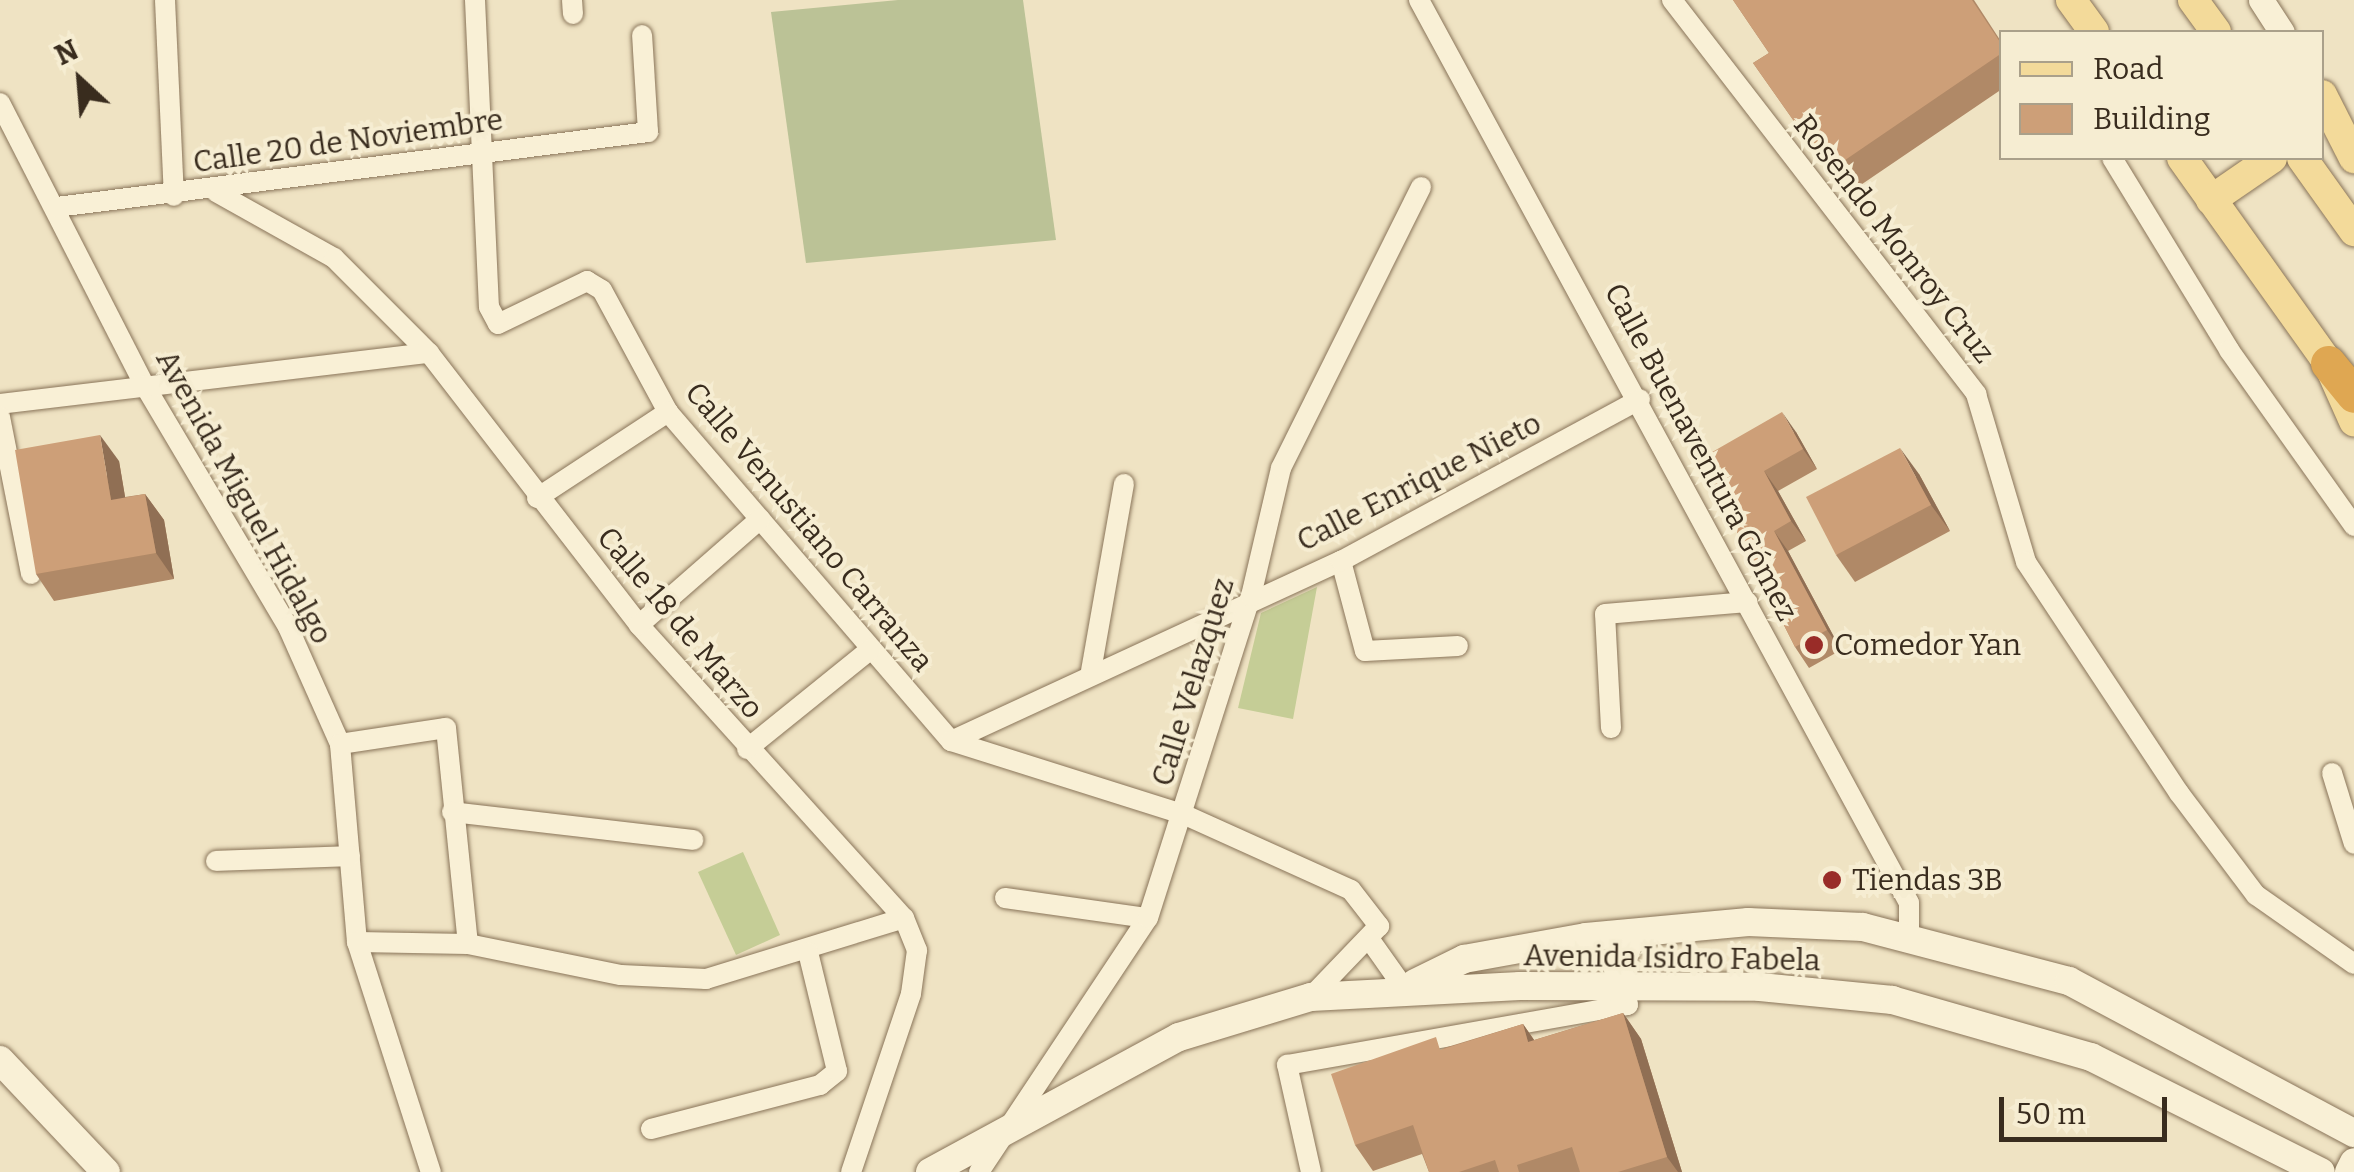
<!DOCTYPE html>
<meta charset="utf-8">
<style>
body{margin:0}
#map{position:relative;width:2354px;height:1172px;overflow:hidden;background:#efe3c3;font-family:Bitter,serif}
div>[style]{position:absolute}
.green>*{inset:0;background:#c5cd96}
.cemetery>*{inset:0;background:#bbc296}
.roads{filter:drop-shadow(0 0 2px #897459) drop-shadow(0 0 2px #897459)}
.minor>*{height:20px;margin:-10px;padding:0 10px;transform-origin:10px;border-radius:10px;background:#f9f0d6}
.tertiary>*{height:25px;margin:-12.5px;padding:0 12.5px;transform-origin:12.5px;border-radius:12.5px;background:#f9f0d6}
.secondary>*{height:28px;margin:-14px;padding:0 14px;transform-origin:14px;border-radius:14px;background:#f9f0d6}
.primary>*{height:30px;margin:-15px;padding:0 15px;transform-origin:15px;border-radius:15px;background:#f3da9a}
.motorway>*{height:35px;margin:-17.5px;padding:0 17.5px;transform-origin:17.5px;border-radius:17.5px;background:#dfa752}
.wall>*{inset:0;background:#b08967}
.shaded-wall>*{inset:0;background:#906f54}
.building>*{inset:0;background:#cd9f78}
.dots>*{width:28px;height:28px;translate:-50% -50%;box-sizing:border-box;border:5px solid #f6edd2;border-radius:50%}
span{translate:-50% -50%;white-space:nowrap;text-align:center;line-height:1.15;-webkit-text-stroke:8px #f6edd2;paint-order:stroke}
.street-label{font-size:30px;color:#392c1e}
.poi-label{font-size:30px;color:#392c1e}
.left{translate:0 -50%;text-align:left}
.legend{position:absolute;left:1999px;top:30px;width:325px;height:130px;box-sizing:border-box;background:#f6edd2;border:2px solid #aaa08a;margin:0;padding:12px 18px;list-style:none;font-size:30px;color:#392c1e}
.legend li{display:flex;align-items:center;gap:20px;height:50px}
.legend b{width:50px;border:2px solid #aaa08a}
.north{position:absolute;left:30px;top:30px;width:100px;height:100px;-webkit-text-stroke:8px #f6edd2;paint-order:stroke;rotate:334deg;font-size:28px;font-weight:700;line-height:40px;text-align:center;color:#392c1e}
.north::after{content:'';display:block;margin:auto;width:35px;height:45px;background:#392c1e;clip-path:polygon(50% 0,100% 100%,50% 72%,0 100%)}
.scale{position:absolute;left:1999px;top:1097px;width:168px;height:45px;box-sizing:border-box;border:5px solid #392c1e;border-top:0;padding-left:12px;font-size:30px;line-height:35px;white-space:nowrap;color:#392c1e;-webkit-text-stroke:8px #f6edd2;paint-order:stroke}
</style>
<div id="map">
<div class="green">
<i style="clip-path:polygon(1317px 587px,1293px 719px,1238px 708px,1261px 613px)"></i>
<i style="clip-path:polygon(743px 852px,780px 935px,736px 955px,698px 872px)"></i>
</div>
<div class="cemetery">
<i style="clip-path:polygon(898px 0,1023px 0,1056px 240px,806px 263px,771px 12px)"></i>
</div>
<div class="roads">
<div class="minor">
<i style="left:165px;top:0;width:196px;rotate:87.4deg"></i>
<i style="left:475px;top:0;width:307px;rotate:87.4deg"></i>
<i style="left:489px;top:307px;width:19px;rotate:62deg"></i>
<i style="left:498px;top:324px;width:99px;rotate:-25.8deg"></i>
<i style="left:587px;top:281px;width:17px;rotate:31deg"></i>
<i style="left:602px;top:290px;width:139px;rotate:61.6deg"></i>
<i style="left:668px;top:412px;width:434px;rotate:49.3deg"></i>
<i style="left:572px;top:0;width:14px;rotate:86deg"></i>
<i style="left:1419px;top:0;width:1027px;rotate:61.51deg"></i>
<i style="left:1909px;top:903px;width:35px;rotate:90deg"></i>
<i style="left:1672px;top:0;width:498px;rotate:52.3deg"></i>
<i style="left:1976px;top:394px;width:175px;rotate:73.4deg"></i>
<i style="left:2026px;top:562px;width:277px;rotate:56.5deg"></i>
<i style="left:2179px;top:793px;width:128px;rotate:53deg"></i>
<i style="left:2256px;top:895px;width:120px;rotate:35.1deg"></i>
<i style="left:0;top:103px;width:318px;rotate:62.9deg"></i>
<i style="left:145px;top:386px;width:280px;rotate:59.3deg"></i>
<i style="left:288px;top:627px;width:128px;rotate:66deg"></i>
<i style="left:340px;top:744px;width:199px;rotate:85.1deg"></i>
<i style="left:357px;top:942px;width:242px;rotate:72.2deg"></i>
<i style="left:2112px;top:158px;width:225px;rotate:58.6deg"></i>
<i style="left:2229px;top:350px;width:216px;rotate:54.6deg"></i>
<i style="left:216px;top:192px;width:135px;rotate:29.2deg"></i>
<i style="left:334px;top:258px;width:134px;rotate:45deg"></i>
<i style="left:429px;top:353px;width:344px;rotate:52.3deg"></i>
<i style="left:639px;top:625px;width:395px;rotate:47.9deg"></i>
<i style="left:904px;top:918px;width:35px;rotate:68deg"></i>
<i style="left:917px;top:950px;width:44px;rotate:97.8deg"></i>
<i style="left:911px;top:994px;width:188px;rotate:108.6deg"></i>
<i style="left:57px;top:207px;width:596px;rotate:-7.23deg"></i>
<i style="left:648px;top:132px;width:97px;rotate:-93.5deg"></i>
<i style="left:0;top:404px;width:432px;rotate:-6.8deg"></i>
<i style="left:0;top:417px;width:160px;rotate:78.8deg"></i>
<i style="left:537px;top:498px;width:157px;rotate:-33.3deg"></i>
<i style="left:1341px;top:561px;width:93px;rotate:75.1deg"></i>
<i style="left:1365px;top:651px;width:93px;rotate:-3.1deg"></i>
<i style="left:639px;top:625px;width:161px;rotate:-41.2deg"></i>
<i style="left:1091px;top:671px;width:190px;rotate:-80deg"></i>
<i style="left:1611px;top:728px;width:114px;rotate:-93deg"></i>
<i style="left:1605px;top:614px;width:143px;rotate:-4.8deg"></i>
<i style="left:951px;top:741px;width:430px;rotate:-24.8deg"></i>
<i style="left:1341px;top:561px;width:340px;rotate:-28.4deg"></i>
<i style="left:951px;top:741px;width:245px;rotate:17.5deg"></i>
<i style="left:1185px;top:815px;width:182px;rotate:24.3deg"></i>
<i style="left:1351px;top:890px;width:46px;rotate:52.1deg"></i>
<i style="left:1379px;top:926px;width:98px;rotate:133.8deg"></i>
<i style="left:340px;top:744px;width:107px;rotate:-8.6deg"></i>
<i style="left:446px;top:728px;width:217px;rotate:84.2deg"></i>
<i style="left:747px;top:749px;width:159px;rotate:-38.9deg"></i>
<i style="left:2332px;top:773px;width:74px;rotate:72.8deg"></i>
<i style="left:452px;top:812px;width:243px;rotate:6.6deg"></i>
<i style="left:216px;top:861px;width:134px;rotate:-2.1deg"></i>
<i style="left:1005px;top:898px;width:144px;rotate:8deg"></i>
<i style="left:1370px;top:940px;width:59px;rotate:54.7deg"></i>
<i style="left:357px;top:942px;width:111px;rotate:1deg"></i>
<i style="left:468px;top:944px;width:156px;rotate:11.5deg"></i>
<i style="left:621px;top:975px;width:85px;rotate:2.7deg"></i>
<i style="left:706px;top:979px;width:207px;rotate:-17.1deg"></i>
<i style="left:651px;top:1129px;width:175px;rotate:-14.6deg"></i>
<i style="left:820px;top:1085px;width:22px;rotate:-39deg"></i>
<i style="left:837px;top:1071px;width:122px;rotate:-103.7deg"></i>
<i style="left:979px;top:1172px;width:305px;rotate:-56.4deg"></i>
<i style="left:1148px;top:918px;width:338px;rotate:-72.3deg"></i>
<i style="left:1251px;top:596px;width:131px;rotate:-76.8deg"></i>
<i style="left:1281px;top:468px;width:314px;rotate:-63.5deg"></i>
<i style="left:1311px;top:1172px;width:110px;rotate:-102.6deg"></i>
<i style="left:1287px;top:1065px;width:346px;rotate:-10deg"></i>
<i style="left:1628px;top:1005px;width:16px;rotate:-101deg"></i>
</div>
<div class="tertiary">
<i style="left:2261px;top:0;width:38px;rotate:57deg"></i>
</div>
<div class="secondary">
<i style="left:1415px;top:983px;width:55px;rotate:-26.1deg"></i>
<i style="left:1464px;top:959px;width:124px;rotate:-10.2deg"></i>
<i style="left:1586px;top:937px;width:163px;rotate:-5.3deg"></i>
<i style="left:1748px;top:922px;width:115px;rotate:2.5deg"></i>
<i style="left:1863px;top:927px;width:213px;rotate:14.7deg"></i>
<i style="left:2069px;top:981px;width:323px;rotate:28.1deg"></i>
<i style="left:1625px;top:989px;width:21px;rotate:-109deg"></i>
<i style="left:1618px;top:969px;width:39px;rotate:-67deg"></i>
<i style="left:0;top:1060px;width:154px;rotate:46.6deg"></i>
<i style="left:930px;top:1172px;width:283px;rotate:-28.5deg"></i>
<i style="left:1179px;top:1037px;width:138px;rotate:-16.9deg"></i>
<i style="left:1311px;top:997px;width:209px;rotate:-3deg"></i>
<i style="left:1520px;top:986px;width:240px;rotate:0.2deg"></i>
<i style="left:1760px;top:987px;width:133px;rotate:5.6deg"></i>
<i style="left:1892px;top:1000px;width:207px;rotate:16deg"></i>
<i style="left:2091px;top:1057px;width:257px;rotate:26.6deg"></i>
<i style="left:2349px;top:1172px;width:11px;rotate:-63deg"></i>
</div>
<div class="primary">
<i style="left:2071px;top:0;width:39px;rotate:54deg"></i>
<i style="left:2193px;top:0;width:39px;rotate:54deg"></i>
<i style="left:2322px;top:95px;width:71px;rotate:63.1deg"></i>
<i style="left:2182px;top:158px;width:252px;rotate:54.5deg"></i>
<i style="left:2328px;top:363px;width:64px;rotate:65.9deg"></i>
<i style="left:2302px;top:158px;width:90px;rotate:54.5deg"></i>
<i style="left:2211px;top:200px;width:74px;rotate:-34.5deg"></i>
</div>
<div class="motorway">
<i style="left:2328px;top:363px;width:41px;rotate:50.9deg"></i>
</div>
</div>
<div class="wall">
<i style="clip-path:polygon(1733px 0,1974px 0,2002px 43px,2002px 89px,1846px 195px,1753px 63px,1769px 53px)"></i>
<i style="clip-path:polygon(1796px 432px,1817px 469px,1778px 491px,1806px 541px,1788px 551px,1841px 650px,1809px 668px,1795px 647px,1700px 459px)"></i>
<i style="clip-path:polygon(119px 461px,125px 497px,145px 494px,164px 520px,174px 579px,54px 601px,36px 574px)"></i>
<i style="clip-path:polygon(1919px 474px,1950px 531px,1855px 582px,1836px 555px)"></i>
<i style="clip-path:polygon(1623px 1013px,1641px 1039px,1682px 1172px,1429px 1172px,1422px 1154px,1373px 1171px,1355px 1145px,1444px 1048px,1523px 1024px,1534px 1040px)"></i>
</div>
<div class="shaded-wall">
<i style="clip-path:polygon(1782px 412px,1796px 432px,1817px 469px,1803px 449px)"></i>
<i style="clip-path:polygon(100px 435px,119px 461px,130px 526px,111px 500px)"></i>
<i style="clip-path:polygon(1900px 448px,1919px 474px,1950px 531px,1931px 505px)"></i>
<i style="clip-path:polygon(1764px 471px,1778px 491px,1806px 541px,1791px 521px)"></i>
<i style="clip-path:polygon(145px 494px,164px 520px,174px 579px,156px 553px)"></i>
<i style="clip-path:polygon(1774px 531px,1788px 551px,1841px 650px,1827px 630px)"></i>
<i style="clip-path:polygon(1623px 1013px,1641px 1039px,1682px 1172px,1678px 1172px,1667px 1157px)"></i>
<i style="clip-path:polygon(1523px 1024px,1541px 1050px,1528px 1042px)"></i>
</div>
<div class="building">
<i style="clip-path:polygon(1733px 0,1972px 0,2002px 45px,2002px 53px,1829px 171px,1753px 63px,1769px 53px)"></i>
<i style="clip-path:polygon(1782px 412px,1803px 449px,1764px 471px,1791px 521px,1774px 531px,1827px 630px,1795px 647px,1700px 459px)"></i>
<i style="clip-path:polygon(100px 435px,111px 500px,145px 494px,156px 553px,36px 574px,15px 450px)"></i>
<i style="clip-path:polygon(1900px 448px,1931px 505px,1836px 555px,1806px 497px)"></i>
<i style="clip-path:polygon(1623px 1013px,1667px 1157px,1618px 1172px,1580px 1172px,1572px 1147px,1517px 1165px,1519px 1172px,1499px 1172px,1495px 1160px,1459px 1172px,1429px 1172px,1413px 1125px,1355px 1145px,1331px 1074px,1436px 1037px,1440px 1050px,1523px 1024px,1528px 1042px)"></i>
</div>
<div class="dots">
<i style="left:1814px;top:645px;background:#992c28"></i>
<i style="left:1832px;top:880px;background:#992c28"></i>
</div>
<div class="street-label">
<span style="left:348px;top:141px;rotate:-8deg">Calle 20 de Noviembre</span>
<span style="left:1894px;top:239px;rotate:52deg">Rosendo Monroy Cruz</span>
<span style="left:1701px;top:452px;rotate:62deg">Calle Buenaventura Gómez</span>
<span style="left:1419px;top:482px;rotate:-27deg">Calle Enrique Nieto</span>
<span style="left:244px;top:497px;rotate:61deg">Avenida Miguel Hidalgo</span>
<span style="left:809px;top:527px;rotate:50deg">Calle Venustiano Carranza</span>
<span style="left:680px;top:623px;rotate:50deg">Calle 18 de Marzo</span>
<span style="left:1193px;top:682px;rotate:-73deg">Calle Velazquez</span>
<span style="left:1672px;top:958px;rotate:1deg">Avenida Isidro Fabela</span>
</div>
<div class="poi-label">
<span class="left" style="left:1834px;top:645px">Comedor Yan</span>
<span class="left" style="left:1852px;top:880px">Tiendas 3B</span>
</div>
<ul class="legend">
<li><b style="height:12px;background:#f3da9a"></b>Road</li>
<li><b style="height:28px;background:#cd9f78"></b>Building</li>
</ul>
<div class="north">N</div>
<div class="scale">50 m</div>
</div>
